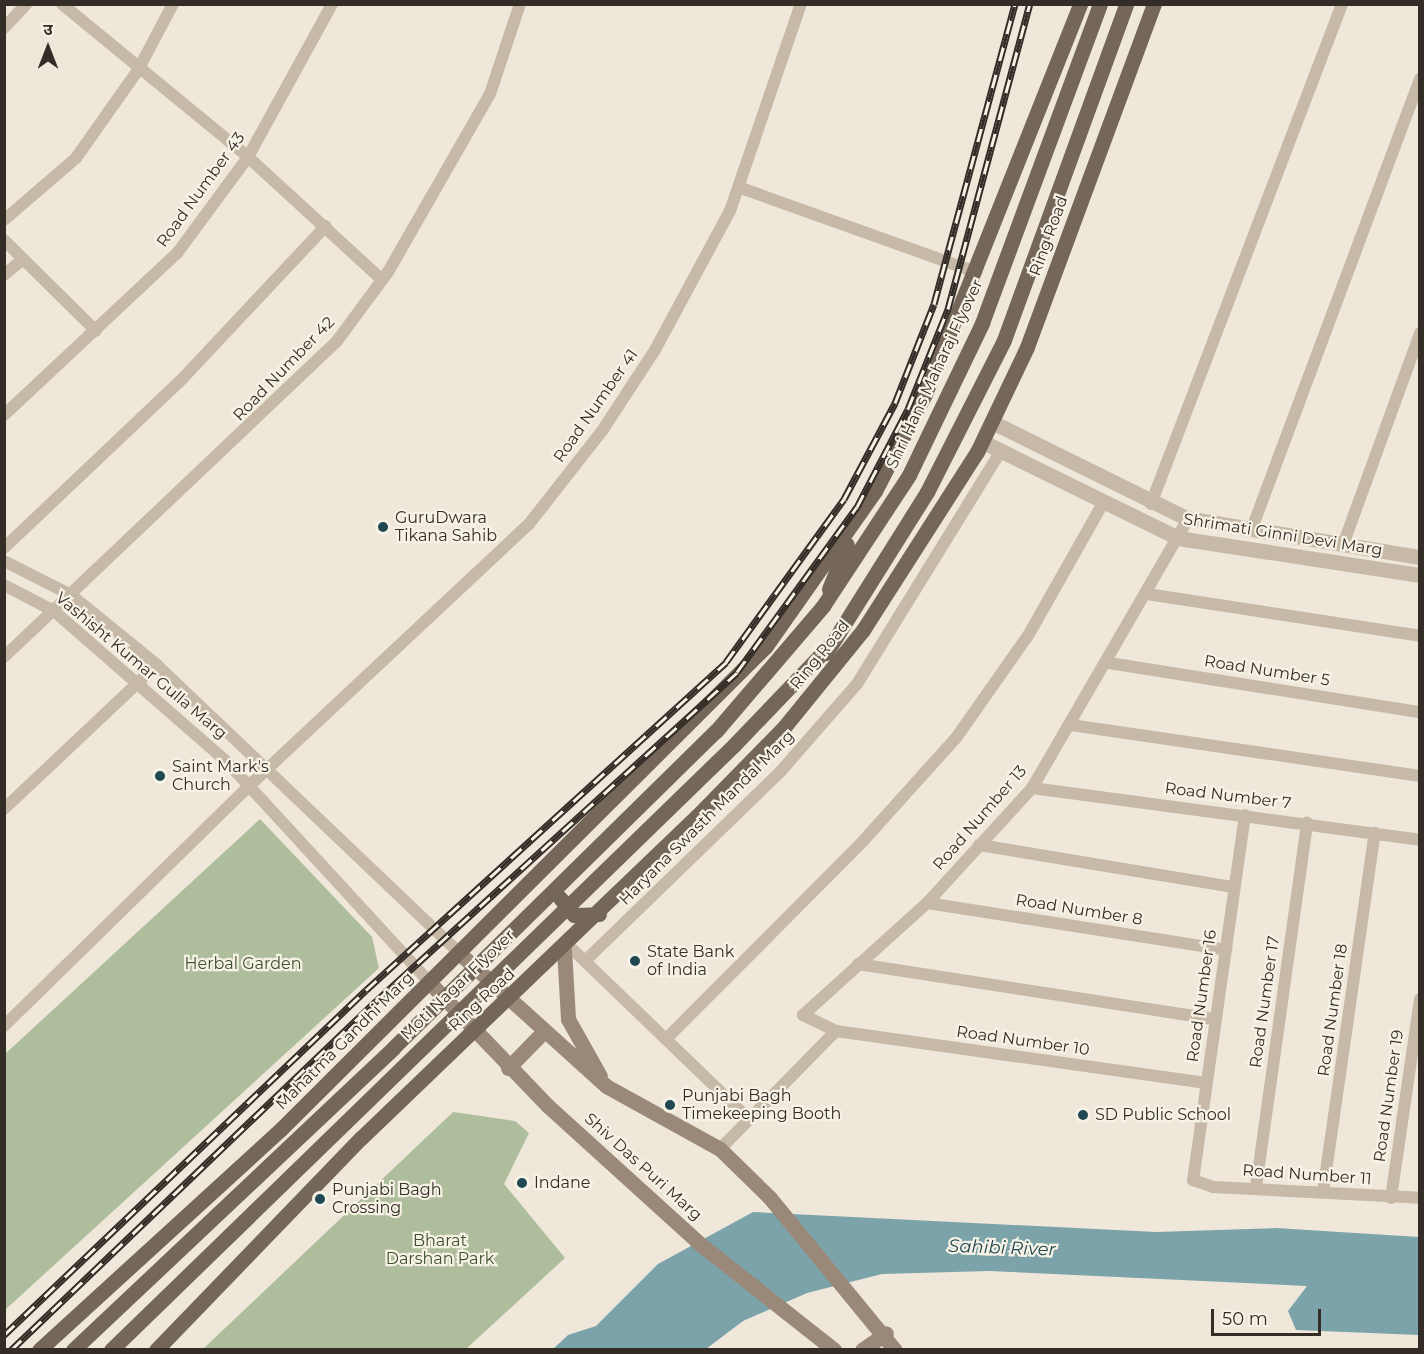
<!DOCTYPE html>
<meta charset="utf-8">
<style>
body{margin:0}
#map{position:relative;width:1424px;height:1354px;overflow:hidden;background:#efe8da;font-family:Montserrat,"Noto Sans Devanagari",sans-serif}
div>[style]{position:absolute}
.green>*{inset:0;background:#aebd9c}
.water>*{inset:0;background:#7ca3aa}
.minor>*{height:12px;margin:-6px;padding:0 6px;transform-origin:6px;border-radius:6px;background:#c6b9a7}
.tertiary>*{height:15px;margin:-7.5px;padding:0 7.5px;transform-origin:7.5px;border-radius:7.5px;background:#c6b9a7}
.secondary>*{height:15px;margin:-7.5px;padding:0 7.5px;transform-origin:7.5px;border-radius:7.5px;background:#9a8979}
.primary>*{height:15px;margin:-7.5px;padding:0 7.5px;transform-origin:7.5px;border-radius:7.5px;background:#746659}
.rail>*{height:7px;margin-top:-3.5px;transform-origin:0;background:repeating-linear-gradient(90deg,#f7f2e6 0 14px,#342d27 0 28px);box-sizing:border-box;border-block:2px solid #342d27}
.dots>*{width:16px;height:16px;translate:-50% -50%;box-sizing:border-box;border:3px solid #f7f2e6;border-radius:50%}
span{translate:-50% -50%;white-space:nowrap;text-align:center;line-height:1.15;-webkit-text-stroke:4.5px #f7f2e6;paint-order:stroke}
.street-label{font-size:16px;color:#342d27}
.poi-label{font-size:16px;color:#342d27}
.left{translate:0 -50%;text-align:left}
.park-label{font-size:16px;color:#3f502d}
.water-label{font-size:18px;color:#204852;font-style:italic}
.frame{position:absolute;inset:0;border:6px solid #342d27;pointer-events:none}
.north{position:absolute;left:18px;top:18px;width:60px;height:60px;-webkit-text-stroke:4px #f7f2e6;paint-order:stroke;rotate:0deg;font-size:16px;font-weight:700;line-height:24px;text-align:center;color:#342d27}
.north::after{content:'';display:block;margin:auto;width:21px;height:27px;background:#342d27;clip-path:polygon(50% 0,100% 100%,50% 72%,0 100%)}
.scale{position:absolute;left:1211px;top:1309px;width:110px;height:27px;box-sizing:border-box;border:3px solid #342d27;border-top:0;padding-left:8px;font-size:18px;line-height:21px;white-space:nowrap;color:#342d27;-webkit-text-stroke:4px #f7f2e6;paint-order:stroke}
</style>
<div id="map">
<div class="green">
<i style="clip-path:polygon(260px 819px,372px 937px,379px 968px,5px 1310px,5px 1054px)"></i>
<i style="clip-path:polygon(453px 1112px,515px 1121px,529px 1133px,504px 1184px,565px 1258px,466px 1349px,203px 1349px)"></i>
</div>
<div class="water">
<i style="clip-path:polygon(753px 1212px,1156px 1232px,1276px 1228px,1419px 1237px,1419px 1335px,1296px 1330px,1288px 1311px,1307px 1286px,989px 1271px,882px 1274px,807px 1293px,743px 1321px,706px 1349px,552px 1350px,568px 1335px,596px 1326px,658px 1264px)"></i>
</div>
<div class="minor">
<i style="left:62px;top:4px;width:241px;rotate:39.4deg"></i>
<i style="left:248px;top:157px;width:182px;rotate:42.5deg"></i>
<i style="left:4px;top:28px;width:33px;rotate:-47deg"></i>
<i style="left:741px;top:188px;width:250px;rotate:19.7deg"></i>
<i style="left:4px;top:220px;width:95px;rotate:-40.7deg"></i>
<i style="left:76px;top:158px;width:108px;rotate:-54.8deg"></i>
<i style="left:138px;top:70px;width:75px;rotate:-62.1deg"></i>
<i style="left:4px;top:240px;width:129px;rotate:44.7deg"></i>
<i style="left:4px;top:275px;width:25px;rotate:-40deg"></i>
<i style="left:4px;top:415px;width:238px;rotate:-43.1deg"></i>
<i style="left:178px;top:252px;width:118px;rotate:-53.6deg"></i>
<i style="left:248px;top:157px;width:175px;rotate:-61.2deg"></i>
<i style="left:1151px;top:504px;width:535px;rotate:-69.09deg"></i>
<i style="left:1188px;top:519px;width:311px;rotate:120.1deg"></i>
<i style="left:1032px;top:788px;width:156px;rotate:132.4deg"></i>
<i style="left:927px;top:903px;width:167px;rotate:137.9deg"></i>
<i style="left:803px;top:1015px;width:37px;rotate:26deg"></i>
<i style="left:836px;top:1031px;width:374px;rotate:8deg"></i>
<i style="left:1251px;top:531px;width:483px;rotate:-69.5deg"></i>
<i style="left:1343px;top:545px;width:226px;rotate:-70deg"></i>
<i style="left:4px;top:548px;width:248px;rotate:-43.5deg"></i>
<i style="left:184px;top:377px;width:207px;rotate:-46.8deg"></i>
<i style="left:4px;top:561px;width:75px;rotate:26.9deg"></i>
<i style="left:71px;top:595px;width:111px;rotate:39.1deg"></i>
<i style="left:157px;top:665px;width:417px;rotate:43.6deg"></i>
<i style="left:4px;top:585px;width:56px;rotate:27.5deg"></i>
<i style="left:54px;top:611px;width:230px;rotate:41.1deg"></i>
<i style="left:227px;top:762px;width:299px;rotate:47.4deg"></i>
<i style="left:1147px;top:594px;width:276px;rotate:8.7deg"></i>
<i style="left:4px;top:657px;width:459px;rotate:-43.5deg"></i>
<i style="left:337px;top:341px;width:86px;rotate:-53.5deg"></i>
<i style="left:388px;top:272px;width:205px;rotate:-60.2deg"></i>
<i style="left:490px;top:94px;width:95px;rotate:-71.6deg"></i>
<i style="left:1109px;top:663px;width:315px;rotate:9deg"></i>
<i style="left:1071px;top:725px;width:353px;rotate:8.3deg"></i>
<i style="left:1032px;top:788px;width:391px;rotate:7.6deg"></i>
<i style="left:4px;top:809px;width:210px;rotate:-43.3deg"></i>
<i style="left:1245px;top:815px;width:369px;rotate:98.1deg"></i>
<i style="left:1193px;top:1180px;width:21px;rotate:19deg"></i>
<i style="left:1213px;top:1187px;width:207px;rotate:3deg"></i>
<i style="left:979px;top:845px;width:258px;rotate:9.4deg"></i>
<i style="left:927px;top:903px;width:303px;rotate:8.9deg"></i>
<i style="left:568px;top:945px;width:248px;rotate:43.9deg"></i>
<i style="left:585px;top:961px;width:273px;rotate:-44.1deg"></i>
<i style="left:781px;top:771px;width:116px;rotate:-48.9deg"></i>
<i style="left:857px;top:684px;width:274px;rotate:-58.3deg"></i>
<i style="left:858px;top:964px;width:361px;rotate:8.8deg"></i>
<i style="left:4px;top:1026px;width:344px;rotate:-44.4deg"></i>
<i style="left:250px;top:785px;width:382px;rotate:-43.1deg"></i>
<i style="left:529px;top:524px;width:118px;rotate:-51.9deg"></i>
<i style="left:602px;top:431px;width:97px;rotate:-56.8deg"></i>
<i style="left:655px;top:350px;width:158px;rotate:-61.7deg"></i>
<i style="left:730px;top:211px;width:219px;rotate:-71.1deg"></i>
<i style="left:667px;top:1038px;width:279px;rotate:-45.1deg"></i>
<i style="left:864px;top:840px;width:137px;rotate:-48deg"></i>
<i style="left:956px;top:738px;width:127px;rotate:-54.9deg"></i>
<i style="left:1029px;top:634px;width:150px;rotate:-60.5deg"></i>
<i style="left:720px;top:1149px;width:165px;rotate:-45.5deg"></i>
<i style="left:1256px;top:1187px;width:368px;rotate:-82deg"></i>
<i style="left:1323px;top:1192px;width:363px;rotate:-81.8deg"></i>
<i style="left:1391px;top:1198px;width:201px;rotate:-81.7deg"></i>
</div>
<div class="tertiary">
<i style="left:992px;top:422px;width:216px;rotate:26.3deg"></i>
<i style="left:1186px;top:518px;width:237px;rotate:9.5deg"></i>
<i style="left:983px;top:442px;width:217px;rotate:26.2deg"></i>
<i style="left:1178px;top:538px;width:245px;rotate:8.7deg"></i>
</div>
<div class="secondary">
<i style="left:564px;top:949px;width:70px;rotate:86.7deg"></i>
<i style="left:568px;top:1019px;width:65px;rotate:60.7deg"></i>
<i style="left:459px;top:953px;width:198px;rotate:42.1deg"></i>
<i style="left:606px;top:1086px;width:130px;rotate:28.9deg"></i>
<i style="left:720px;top:1149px;width:70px;rotate:44.4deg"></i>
<i style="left:770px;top:1198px;width:197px;rotate:50.6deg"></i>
<i style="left:429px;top:982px;width:172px;rotate:46.2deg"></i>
<i style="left:548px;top:1106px;width:205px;rotate:42.2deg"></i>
<i style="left:700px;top:1244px;width:171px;rotate:38.3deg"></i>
<i style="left:508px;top:1068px;width:50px;rotate:-45.8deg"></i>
<i style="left:862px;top:1350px;width:29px;rotate:-35deg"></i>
</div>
<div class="primary">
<i style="left:829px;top:589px;width:48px;rotate:-68.2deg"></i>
<i style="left:826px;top:653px;width:190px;rotate:-57.9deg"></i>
<i style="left:927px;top:492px;width:170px;rotate:-63.1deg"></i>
<i style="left:1004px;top:340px;width:357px;rotate:-70deg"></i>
<i style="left:560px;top:898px;width:22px;rotate:51deg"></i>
<i style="left:574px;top:915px;width:25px;rotate:-2deg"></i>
<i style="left:39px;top:1350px;width:328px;rotate:-42.4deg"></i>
<i style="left:281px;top:1129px;width:684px;rotate:-44.88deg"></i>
<i style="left:766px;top:646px;width:189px;rotate:-54.9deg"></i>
<i style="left:875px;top:491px;width:109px;rotate:-62.7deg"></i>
<i style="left:925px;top:394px;width:420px;rotate:-68.3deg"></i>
<i style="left:73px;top:1350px;width:441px;rotate:-43.3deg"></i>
<i style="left:394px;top:1047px;width:451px;rotate:-44.5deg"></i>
<i style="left:716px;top:731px;width:165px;rotate:-49.4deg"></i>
<i style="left:823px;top:606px;width:157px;rotate:-56.7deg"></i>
<i style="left:909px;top:475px;width:169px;rotate:-64.3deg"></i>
<i style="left:982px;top:323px;width:340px;rotate:-69.7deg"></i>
<i style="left:111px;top:1350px;width:868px;rotate:-44.16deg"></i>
<i style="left:734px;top:745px;width:139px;rotate:-46.2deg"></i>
<i style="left:156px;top:1350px;width:295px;rotate:-46deg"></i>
<i style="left:361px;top:1138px;width:464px;rotate:-43.8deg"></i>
<i style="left:696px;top:817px;width:127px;rotate:-45.6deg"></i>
<i style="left:785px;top:726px;width:124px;rotate:-50.9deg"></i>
<i style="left:863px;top:630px;width:211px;rotate:-57.4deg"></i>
<i style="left:977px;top:452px;width:116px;rotate:-64.5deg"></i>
<i style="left:1027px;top:347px;width:366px;rotate:-69.7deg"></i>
</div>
<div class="rail">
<i style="left:4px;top:1335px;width:500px;rotate:-43.62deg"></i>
<i style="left:366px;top:990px;width:487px;rotate:-42.3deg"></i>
<i style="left:726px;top:662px;width:201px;rotate:-54.1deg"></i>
<i style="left:844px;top:499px;width:109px;rotate:-62deg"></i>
<i style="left:895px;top:403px;width:106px;rotate:-68.5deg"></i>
<i style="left:934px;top:304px;width:311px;rotate:-74.9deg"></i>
<i style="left:11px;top:1350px;width:505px;rotate:-43.72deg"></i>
<i style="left:376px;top:1001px;width:488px;rotate:-42.3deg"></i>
<i style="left:737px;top:672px;width:204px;rotate:-54deg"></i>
<i style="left:857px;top:507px;width:110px;rotate:-62.5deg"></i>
<i style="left:908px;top:409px;width:108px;rotate:-68.2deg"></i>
<i style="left:948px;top:309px;width:316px;rotate:-75deg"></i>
</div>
<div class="dots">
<i style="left:383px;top:527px;background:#204852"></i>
<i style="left:160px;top:776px;background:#204852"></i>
<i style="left:635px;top:961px;background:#204852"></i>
<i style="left:670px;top:1105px;background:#204852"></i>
<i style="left:1083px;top:1115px;background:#204852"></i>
<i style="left:522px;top:1183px;background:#204852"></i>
<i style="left:320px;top:1199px;background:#204852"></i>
</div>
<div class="street-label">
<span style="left:201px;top:190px;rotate:-54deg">Road Number 43</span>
<span style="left:1049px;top:236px;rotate:-70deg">Ring Road</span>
<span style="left:284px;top:369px;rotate:-46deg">Road Number 42</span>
<span style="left:935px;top:374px;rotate:-65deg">Shri Hans Maharaj Flyover</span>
<span style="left:596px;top:406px;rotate:-55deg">Road Number 41</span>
<span style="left:1283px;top:535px;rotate:9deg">Shrimati Ginni Devi Marg</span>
<span style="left:820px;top:655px;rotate:-51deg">Ring Road</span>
<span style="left:141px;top:666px;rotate:40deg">Vashisht Kumar Gulla Marg</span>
<span style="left:1267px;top:671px;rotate:9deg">Road Number 5</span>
<span style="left:1228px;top:796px;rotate:7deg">Road Number 7</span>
<span style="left:707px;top:818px;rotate:-45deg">Haryana Swasth Mandal Marg</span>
<span style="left:980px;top:818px;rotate:-49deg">Road Number 13</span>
<span style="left:1079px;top:910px;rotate:9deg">Road Number 8</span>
<span style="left:458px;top:985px;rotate:-44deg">Moti Nagar Flyover</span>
<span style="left:1202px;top:996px;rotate:-82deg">Road Number 16</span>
<span style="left:482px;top:1000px;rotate:-43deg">Ring Road</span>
<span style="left:1265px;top:1002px;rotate:-82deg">Road Number 17</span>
<span style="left:1333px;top:1010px;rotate:-82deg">Road Number 18</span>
<span style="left:345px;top:1041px;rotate:-45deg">Mahatma Gandhi Marg</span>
<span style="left:1023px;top:1041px;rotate:8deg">Road Number 10</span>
<span style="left:1389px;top:1096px;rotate:-82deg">Road Number 19</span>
<span style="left:643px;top:1167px;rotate:42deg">Shiv Das Puri Marg</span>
<span style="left:1307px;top:1175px;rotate:4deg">Road Number 11</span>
</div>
<div class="poi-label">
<span class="left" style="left:395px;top:527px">GuruDwara<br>Tikana Sahib</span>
<span class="left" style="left:172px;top:776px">Saint Mark's<br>Church</span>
<span class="left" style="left:647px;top:961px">State Bank<br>of India</span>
<span class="left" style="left:682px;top:1105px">Punjabi Bagh<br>Timekeeping Booth</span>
<span class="left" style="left:1095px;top:1115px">SD Public School</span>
<span class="left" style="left:534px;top:1183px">Indane</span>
<span class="left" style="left:332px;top:1199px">Punjabi Bagh<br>Crossing</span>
</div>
<div class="park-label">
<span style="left:243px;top:964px">Herbal Garden</span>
<span style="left:440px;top:1250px">Bharat<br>Darshan Park</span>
</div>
<div class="water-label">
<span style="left:1002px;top:1248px;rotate:2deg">Sahibi River</span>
</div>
<div class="frame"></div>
<div class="north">उ</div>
<div class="scale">50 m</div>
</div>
